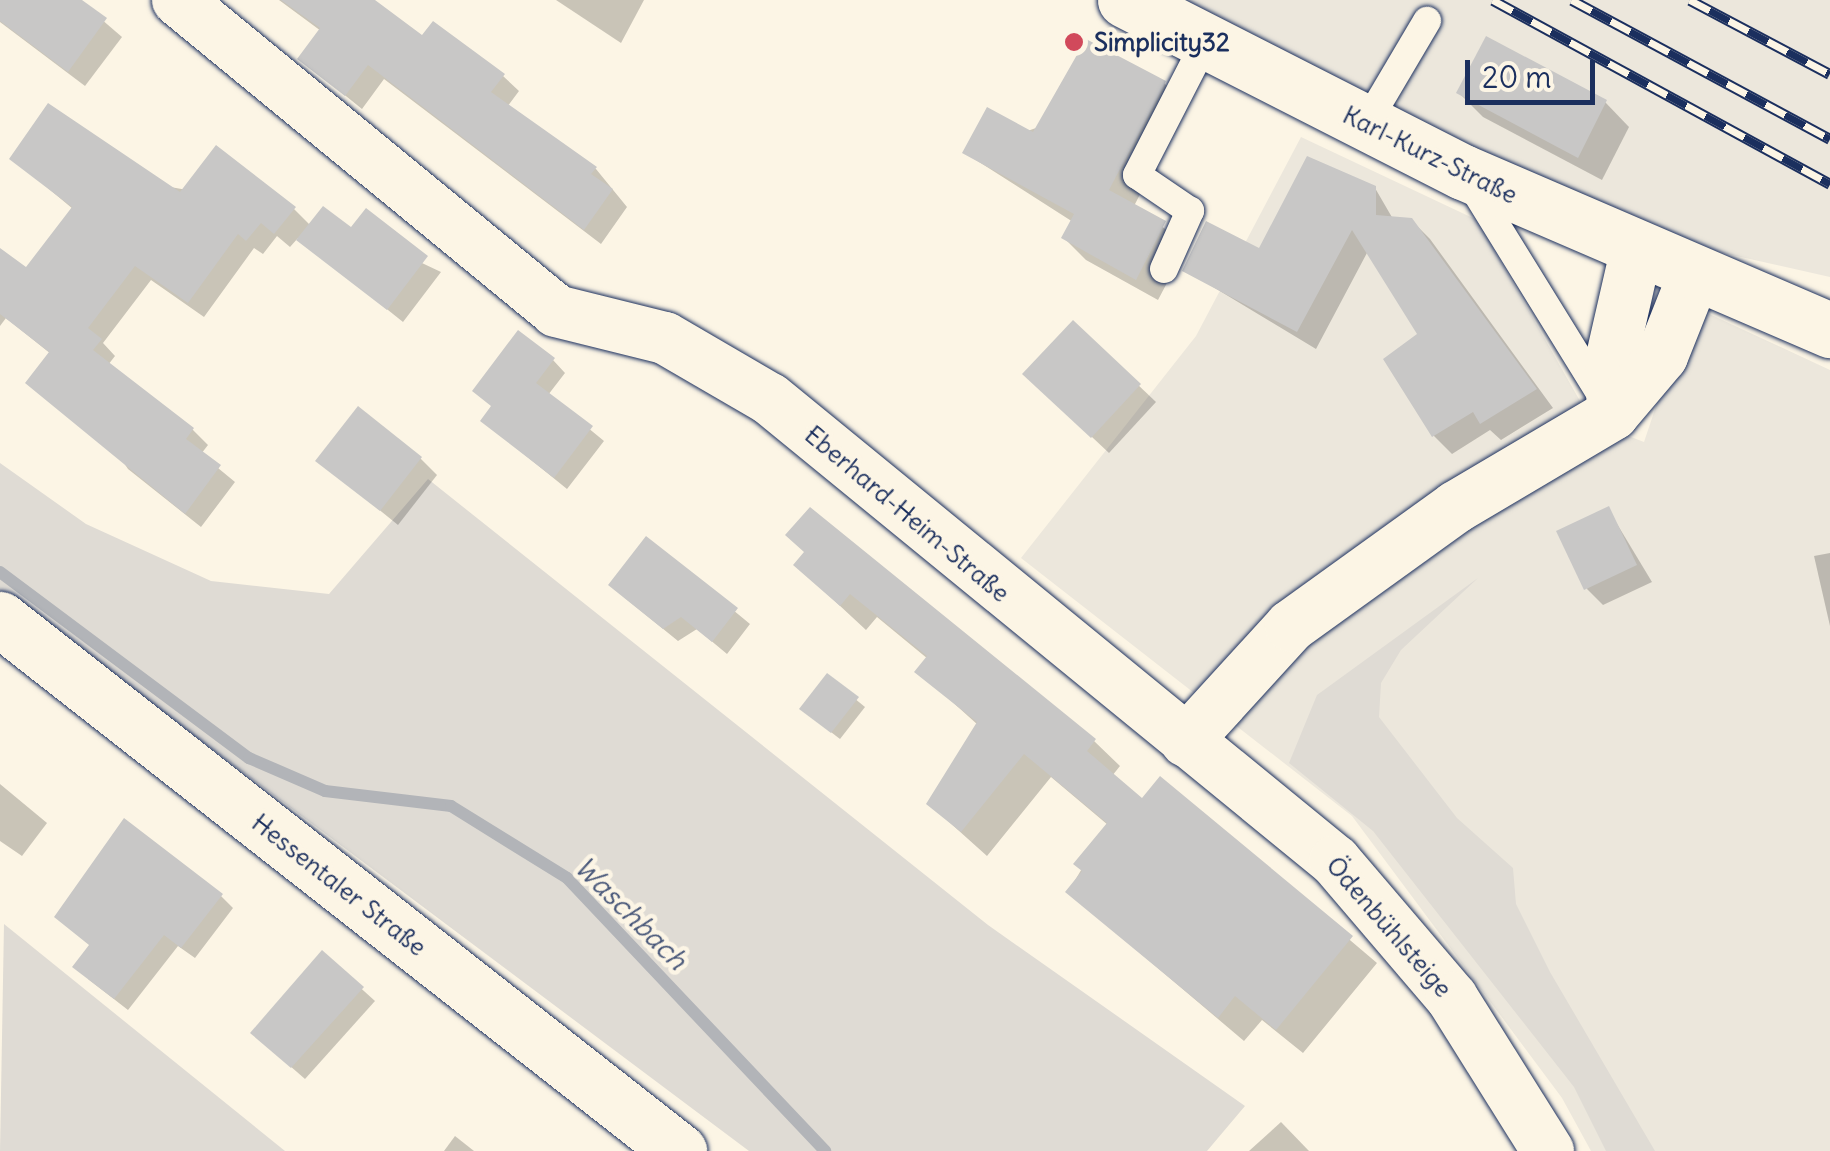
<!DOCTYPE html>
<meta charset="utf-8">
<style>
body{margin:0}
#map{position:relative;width:1830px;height:1151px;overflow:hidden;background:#fcf5e5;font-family:Delius,sans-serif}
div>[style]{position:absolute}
.built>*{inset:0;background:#ece7dc}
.green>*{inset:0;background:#dfdbd4}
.shadow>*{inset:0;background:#0003}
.stream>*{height:12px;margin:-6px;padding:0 6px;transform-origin:6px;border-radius:6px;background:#b2b4b8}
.building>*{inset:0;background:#c8c7c6}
.roads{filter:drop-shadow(0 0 2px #1b2f5e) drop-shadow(0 0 2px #1b2f5e)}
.service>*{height:28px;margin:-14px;padding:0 14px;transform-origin:14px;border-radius:14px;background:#fcf5e5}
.minor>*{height:52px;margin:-26px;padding:0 26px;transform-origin:26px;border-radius:26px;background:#fcf5e5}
.secondary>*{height:55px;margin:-27.5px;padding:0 27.5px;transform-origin:27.5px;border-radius:27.5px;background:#fcf5e5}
.rail>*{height:11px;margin-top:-5.5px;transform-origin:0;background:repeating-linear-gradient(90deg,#fcf5e5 0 22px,#1b2f5e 0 44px);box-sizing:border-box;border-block:2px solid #1b2f5e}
.dots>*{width:28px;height:28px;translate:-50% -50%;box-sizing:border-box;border:5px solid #fcf5e5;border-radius:50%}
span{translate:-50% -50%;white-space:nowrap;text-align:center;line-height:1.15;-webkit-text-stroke:9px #fcf5e5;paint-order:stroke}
.poi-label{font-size:25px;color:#1b2f5e;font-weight:700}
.left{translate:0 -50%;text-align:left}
.street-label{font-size:25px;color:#1b2f5e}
.water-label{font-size:28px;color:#485779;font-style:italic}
.scale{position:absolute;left:1465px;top:60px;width:130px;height:45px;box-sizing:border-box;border:5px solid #1b2f5e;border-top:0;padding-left:12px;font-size:30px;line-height:35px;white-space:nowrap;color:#1b2f5e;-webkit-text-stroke:8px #fcf5e5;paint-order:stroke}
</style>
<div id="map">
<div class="built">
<i style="clip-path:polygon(1162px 0,1830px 0,1830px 277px,1692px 246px,1319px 84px)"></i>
<i style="clip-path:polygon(1301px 137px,1477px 220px,1592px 422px,1644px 442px,1690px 305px,1830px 370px,1830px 1151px,1591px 1151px,1562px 1098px,1352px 816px,1021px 558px,1196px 336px)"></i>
</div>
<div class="green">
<i style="clip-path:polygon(0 463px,86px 524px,211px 581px,329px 594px,428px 479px,988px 925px,1245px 1106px,1207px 1151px,749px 1151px,0 590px)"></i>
<i style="clip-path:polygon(1478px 578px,1401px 650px,1381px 683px,1379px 717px,1457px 818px,1513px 868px,1516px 904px,1550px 972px,1655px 1151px,1606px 1151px,1574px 1087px,1373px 831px,1289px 763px,1317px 695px)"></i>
<i style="clip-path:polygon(4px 924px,285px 1151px,0 1151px)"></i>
</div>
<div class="shadow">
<i style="clip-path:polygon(0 0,79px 0,122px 37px,85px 86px,0 22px)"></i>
<i style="clip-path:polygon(279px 0,371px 0,423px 38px,503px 76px,519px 91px,507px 107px,596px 169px,627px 207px,601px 244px,384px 79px,362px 109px,300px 59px,321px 31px)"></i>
<i style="clip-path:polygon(556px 0,644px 0,621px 43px)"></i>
<i style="clip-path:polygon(1164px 83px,1186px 105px,1134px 206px,1187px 245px,1158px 300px,1086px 260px,1064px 238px,1073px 222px,965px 153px)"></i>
<i style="clip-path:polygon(1459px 93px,1605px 102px,1629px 127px,1602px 180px,1483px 117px)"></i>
<i style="clip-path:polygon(13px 159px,294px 209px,311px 226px,352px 230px,441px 272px,403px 322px,298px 238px,290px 247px,277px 236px,263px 254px,254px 248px,204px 317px,151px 280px,103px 343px,115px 356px,108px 365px,193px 430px,208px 445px,201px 454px,235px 482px,201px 527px,128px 469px,51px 354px,6px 318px,0 326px,0 251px,26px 271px,73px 209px)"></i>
<i style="clip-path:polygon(1375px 188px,1393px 219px,1411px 220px,1430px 239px,1553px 408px,1501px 440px,1490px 430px,1452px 454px,1434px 436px,1420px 335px,1368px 251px,1316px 349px,1185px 270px,1260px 252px)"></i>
<i style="clip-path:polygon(1073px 323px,1156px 402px,1109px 453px,1042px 390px)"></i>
<i style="clip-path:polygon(553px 360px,565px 373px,548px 395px,604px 441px,567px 489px,483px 421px)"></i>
<i style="clip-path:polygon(420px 458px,437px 475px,398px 525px,319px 461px)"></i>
<i style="clip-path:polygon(1608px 509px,1652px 582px,1603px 605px,1587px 589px)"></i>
<i style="clip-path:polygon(811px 510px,1094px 741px,1120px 766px,1112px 776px,1143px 801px,1160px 779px,1377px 963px,1303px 1053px,1262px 1020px,1244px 1041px,1068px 892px,1108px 825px,1051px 777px,987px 856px,929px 804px,978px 725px,918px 671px,928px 659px,877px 617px,866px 630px,796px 565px,807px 553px)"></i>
<i style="clip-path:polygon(647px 539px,750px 624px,727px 654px,697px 629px,678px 641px,625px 598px)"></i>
<i style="clip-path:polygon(1830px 553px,1830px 626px,1814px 556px)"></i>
<i style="clip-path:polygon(827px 676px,865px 707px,840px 739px,810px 716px)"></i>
<i style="clip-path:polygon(0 784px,47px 823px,22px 856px,0 841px)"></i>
<i style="clip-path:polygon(221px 896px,233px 908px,195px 958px,178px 946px,128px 1010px,88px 979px,91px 946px)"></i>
<i style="clip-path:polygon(323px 954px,375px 1001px,305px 1079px,266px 1045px)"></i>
<i style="clip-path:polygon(1281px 1122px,1309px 1151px,1249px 1151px)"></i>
<i style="clip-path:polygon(455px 1136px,474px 1151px,444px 1151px)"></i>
</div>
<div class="stream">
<i style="left:0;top:572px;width:311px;rotate:36.8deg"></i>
<i style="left:249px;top:758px;width:83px;rotate:23.5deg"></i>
<i style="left:325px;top:791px;width:127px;rotate:6.8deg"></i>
<i style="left:451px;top:806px;width:137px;rotate:31.8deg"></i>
<i style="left:567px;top:878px;width:376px;rotate:46.6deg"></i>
</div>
<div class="building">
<i style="clip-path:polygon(0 0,82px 0,107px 18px,68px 72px,0 21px)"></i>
<i style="clip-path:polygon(281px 0,375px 0,422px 35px,433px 21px,505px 74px,491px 92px,597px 167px,591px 174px,613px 189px,584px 230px,368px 65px,345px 96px,297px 59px,320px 28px)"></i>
<i style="clip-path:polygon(1486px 36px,1607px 100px,1578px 158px,1456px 93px)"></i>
<i style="clip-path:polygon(1086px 39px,1166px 81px,1109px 190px,1166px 221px,1136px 280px,1061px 238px,1074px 214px,962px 153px,987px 107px,1033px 132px)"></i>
<i style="clip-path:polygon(48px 103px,180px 192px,216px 145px,296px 207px,274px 234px,261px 223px,246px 241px,238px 234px,188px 303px,135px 266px,88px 328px,102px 339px,93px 350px,194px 428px,186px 439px,221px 465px,185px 514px,25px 383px,49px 352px,0 314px,0 248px,26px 267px,72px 207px,9px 159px)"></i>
<i style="clip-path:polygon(1307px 156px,1376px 186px,1376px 215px,1412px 218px,1537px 389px,1480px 424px,1473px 412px,1432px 437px,1383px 359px,1417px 334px,1352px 230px,1297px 332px,1182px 271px,1206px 221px,1259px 248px)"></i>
<i style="clip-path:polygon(323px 206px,351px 227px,366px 208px,428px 256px,387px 310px,296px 240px)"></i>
<i style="clip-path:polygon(1073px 320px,1141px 384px,1091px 438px,1022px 374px)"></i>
<i style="clip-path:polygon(518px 330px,555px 358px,536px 383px,593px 426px,554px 478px,480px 421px,491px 406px,472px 391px)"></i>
<i style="clip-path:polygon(358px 406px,422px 457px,380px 511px,315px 461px)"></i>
<i style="clip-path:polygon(1609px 506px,1637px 565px,1584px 590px,1556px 531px)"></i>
<i style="clip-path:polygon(810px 507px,1096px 739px,1087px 751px,1142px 798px,1160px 776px,1353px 936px,1276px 1030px,1235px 996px,1218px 1018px,1065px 892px,1082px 871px,1073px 864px,1107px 823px,1024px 754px,961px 832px,926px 804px,977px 722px,914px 672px,927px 656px,850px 594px,840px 606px,793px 565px,804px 552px,785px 535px)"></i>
<i style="clip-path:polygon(646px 536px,738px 608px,712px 642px,681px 617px,663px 629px,608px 585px)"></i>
<i style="clip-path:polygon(827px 673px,859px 697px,831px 733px,799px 709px)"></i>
<i style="clip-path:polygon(124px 818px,223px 894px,181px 948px,164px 935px,114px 999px,72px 967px,89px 945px,54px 917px)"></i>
<i style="clip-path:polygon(322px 950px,364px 987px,291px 1068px,250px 1033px)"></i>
</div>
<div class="roads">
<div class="service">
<i style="left:1366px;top:124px;width:120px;rotate:-59.4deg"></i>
<i style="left:1469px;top:181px;width:257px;rotate:58.3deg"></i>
<i style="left:1164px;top:269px;width:64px;rotate:-65.9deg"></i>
<i style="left:1190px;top:211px;width:64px;rotate:-145.8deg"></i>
<i style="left:1137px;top:175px;width:151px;rotate:-62.8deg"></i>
</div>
<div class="minor">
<i style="left:178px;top:0;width:489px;rotate:39.4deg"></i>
<i style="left:556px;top:311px;width:112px;rotate:13.9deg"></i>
<i style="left:665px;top:338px;width:121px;rotate:30.2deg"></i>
<i style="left:770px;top:399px;width:730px;rotate:39.27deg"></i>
<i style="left:1335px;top:861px;width:180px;rotate:49.5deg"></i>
<i style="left:1452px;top:998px;width:181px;rotate:57.9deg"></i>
<i style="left:1613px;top:414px;width:53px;rotate:-92.2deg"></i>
<i style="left:1611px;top:361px;width:112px;rotate:-77.1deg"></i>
<i style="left:1186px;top:741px;width:156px;rotate:-47.6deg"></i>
<i style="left:1291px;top:626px;width:203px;rotate:-35.8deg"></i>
<i style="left:1456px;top:507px;width:182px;rotate:-30.6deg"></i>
<i style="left:1613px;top:414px;width:76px;rotate:-49.8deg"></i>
<i style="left:1662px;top:356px;width:84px;rotate:-68.3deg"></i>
</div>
<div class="secondary">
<i style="left:1125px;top:0;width:379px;rotate:27deg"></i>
<i style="left:1463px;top:172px;width:400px;rotate:23.3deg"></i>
<i style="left:0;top:619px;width:863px;rotate:38.08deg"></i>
</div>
</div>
<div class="rail">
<i style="left:1493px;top:0;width:384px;rotate:28.6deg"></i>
<i style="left:1572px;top:0;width:293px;rotate:28.3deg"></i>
<i style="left:1690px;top:0;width:158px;rotate:27.9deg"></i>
</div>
<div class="dots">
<i style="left:1074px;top:42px;background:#d1495b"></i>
</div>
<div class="poi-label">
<span class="left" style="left:1094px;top:42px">Simplicity32</span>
</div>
<div class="street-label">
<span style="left:1430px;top:155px;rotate:26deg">Karl-Kurz-Straße</span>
<span style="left:907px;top:514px;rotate:40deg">Eberhard-Heim-Straße</span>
<span style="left:339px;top:885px;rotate:38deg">Hessentaler Straße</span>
<span style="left:1389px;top:927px;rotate:49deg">Ödenbühlsteige</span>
</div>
<div class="water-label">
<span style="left:631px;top:913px;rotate:45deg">Waschbach</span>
</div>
<div class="scale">20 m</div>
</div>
